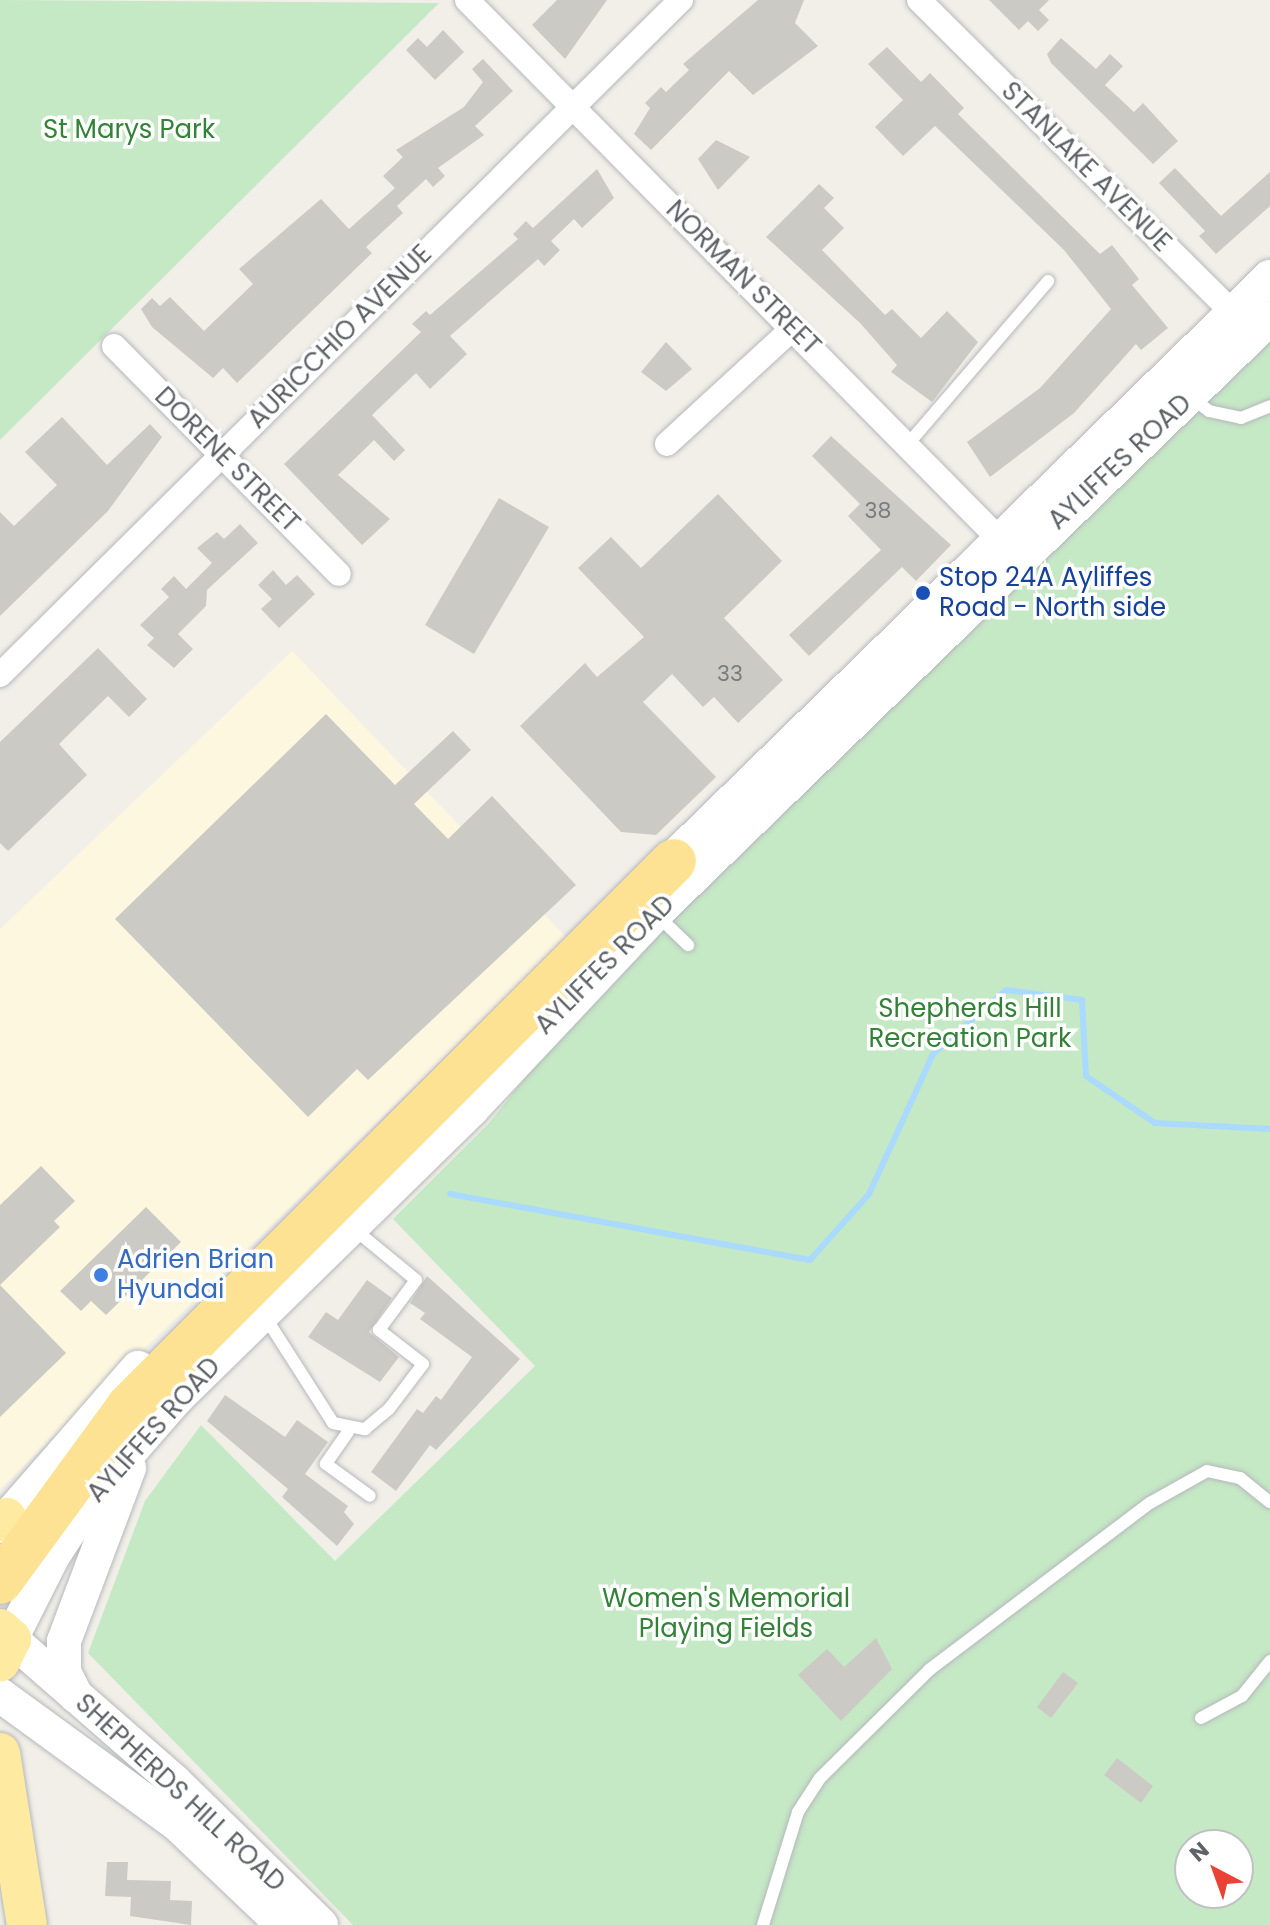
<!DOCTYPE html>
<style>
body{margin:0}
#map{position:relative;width:1270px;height:1925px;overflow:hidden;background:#f1efe8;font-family:Poppins,sans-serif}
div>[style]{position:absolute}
.commercial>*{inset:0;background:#fef7e0}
.green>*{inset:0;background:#c5e8c5}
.stream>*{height:6px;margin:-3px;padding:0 3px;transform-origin:3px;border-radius:3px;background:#aadaff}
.building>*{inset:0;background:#cccac5}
.roads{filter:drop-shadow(0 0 2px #b5b8bc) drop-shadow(0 0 2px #b5b8bc)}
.service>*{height:12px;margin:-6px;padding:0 6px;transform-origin:6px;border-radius:6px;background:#fff}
.minor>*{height:24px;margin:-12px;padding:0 12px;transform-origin:12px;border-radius:12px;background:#fff}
.secondary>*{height:34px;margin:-17px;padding:0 17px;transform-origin:17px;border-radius:17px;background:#fff}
.trunk>*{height:40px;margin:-20px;padding:0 20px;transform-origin:20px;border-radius:20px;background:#feeaa1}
.motorway>*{height:44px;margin:-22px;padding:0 22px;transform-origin:22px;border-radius:22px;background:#fde293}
.dots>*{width:22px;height:22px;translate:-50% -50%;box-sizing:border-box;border:4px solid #fff;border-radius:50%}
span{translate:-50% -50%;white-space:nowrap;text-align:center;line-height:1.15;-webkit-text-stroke:7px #fff;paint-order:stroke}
.number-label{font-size:22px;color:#7a7d7f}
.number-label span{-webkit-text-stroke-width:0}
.park-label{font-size:26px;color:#348238}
.street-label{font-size:26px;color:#5f6368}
.transit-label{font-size:26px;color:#164399}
.left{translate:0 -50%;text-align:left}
.shop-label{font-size:26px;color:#366cbe}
.north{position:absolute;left:1174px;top:1829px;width:80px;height:80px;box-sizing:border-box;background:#fff;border:2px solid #bfc1c3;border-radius:50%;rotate:319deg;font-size:22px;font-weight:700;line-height:32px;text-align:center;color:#5f6368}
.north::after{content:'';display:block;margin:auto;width:28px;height:36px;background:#ea4335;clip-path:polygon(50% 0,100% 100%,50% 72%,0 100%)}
</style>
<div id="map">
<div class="commercial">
<i style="clip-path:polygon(292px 651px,567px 938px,0 1489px,0 929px)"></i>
</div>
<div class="green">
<i style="clip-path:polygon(0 0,439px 3px,0 440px)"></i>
<i style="clip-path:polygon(evenodd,1270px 320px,1270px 1925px,353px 1925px,88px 1653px,145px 1501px,201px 1425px,335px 1561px,535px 1366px,393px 1219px,490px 1122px,655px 914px,1270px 320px,1190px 1845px,1238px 1845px,1238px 1893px,1190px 1893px,1190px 1845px)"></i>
</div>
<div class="stream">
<i style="left:450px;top:1194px;width:366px;rotate:10.4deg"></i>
<i style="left:810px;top:1260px;width:89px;rotate:-48.2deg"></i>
<i style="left:869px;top:1194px;width:154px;rotate:-65.4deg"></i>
<i style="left:933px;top:1054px;width:97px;rotate:-41.2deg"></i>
<i style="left:1006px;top:990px;width:77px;rotate:7.5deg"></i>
<i style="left:1082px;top:1000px;width:76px;rotate:87deg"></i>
<i style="left:1086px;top:1076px;width:83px;rotate:34.3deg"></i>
<i style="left:1155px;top:1123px;width:115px;rotate:3deg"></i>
</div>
<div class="building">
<i style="clip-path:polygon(557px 0,607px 0,565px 59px,532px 25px)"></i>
<i style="clip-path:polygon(758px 0,804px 0,795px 23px,818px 46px,753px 95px,729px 71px,651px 150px,634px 134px,650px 108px,645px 103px,661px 87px,666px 92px,689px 70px,683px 64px)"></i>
<i style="clip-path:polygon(989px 0,1049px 0,1039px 10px,1049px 20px,1038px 31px,1028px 21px,1019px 30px)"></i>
<i style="clip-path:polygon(443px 30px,464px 52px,435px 80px,406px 50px,418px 38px,427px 47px)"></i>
<i style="clip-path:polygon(1061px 38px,1096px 69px,1110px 54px,1123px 66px,1105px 85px,1134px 112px,1143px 103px,1178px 141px,1153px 164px,1051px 63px,1047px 54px)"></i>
<i style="clip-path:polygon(887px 47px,921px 82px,930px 73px,964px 108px,958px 114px,1100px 254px,1112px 245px,1139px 279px,1132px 285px,1168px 328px,1141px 350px,1136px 344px,1074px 413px,990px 477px,967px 442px,1040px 388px,1111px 309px,1064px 250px,935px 126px,903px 156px,875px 127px,903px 100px,868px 64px)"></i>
<i style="clip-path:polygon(483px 59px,513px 91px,475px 126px,484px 135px,438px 168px,445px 176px,433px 187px,426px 179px,397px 206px,403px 213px,366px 247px,372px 253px,237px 383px,223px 368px,213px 378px,152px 327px,141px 309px,152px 298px,160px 306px,170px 297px,204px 331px,253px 284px,239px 269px,321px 199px,349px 229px,395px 188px,383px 176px,403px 157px,396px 150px,464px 107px,483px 82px,472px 69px)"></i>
<i style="clip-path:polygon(716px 140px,750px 157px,718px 190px,698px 159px)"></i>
<i style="clip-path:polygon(1175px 168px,1221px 216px,1270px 172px,1270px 206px,1216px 254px,1199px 236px,1205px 231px,1159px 183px)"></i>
<i style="clip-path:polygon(597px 169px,614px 198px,582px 228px,574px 219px,551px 241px,560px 250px,544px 266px,538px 259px,450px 336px,467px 354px,430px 389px,416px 373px,372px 415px,405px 450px,394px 461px,374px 440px,338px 475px,390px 519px,362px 545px,284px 464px,421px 332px,412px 324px,426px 311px,430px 315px,518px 239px,513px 234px,526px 221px,533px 228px)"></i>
<i style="clip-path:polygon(819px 184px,834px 198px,824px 208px,844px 228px,822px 250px,885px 315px,892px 309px,921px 338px,947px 311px,978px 342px,932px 402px,891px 372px,897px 365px,860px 323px,766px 237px)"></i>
<i style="clip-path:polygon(666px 342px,692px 369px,666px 391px,641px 372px)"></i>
<i style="clip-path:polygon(62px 417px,107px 465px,150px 424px,162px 437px,108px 511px,0 616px,0 512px,14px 526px,57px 485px,25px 452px)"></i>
<i style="clip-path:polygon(831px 436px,951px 545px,916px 581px,902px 567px,809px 656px,789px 635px,881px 550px,848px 516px,860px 504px,812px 456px)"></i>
<i style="clip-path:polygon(718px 494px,782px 561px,724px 618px,783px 680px,738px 723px,714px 697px,703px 707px,672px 674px,643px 702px,716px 777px,656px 835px,621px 832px,520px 726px,585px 663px,597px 677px,644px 637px,578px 568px,611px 537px,641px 568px)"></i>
<i style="clip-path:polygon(499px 498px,549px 527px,474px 654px,425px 625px)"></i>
<i style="clip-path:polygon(240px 524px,258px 543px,207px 590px,206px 606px,178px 634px,193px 649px,174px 668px,147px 645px,154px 638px,140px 625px,169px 597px,161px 589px,174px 576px,186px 589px,212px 563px,197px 548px,217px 532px,224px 539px)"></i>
<i style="clip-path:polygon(273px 570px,286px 585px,297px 575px,315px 594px,279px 628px,261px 609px,272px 599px,258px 585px)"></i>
<i style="clip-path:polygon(98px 648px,147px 699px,129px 717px,108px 696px,59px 744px,87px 775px,8px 851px,0 843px,0 742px)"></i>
<i style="clip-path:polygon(326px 714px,395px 785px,453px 731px,471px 750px,414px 804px,448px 839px,492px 796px,576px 885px,368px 1080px,357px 1069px,308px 1117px,115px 919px)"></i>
<i style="clip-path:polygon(41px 1166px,75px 1201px,54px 1221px,60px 1227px,0 1285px,66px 1353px,0 1417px,0 1205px)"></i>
<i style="clip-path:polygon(146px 1207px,181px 1242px,106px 1315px,91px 1301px,81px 1311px,60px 1291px)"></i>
<i style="clip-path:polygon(427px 1276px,520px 1359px,436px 1450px,430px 1445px,396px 1491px,371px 1472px,417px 1409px,423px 1413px,436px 1396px,441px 1400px,472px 1357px,420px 1319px,425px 1313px,410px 1303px)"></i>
<i style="clip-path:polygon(367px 1280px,392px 1298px,369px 1332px,399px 1357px,380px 1382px,308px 1337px,326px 1312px,338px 1320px)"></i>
<i style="clip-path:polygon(225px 1395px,285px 1437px,297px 1420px,328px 1442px,305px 1474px,348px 1506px,344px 1512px,354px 1524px,337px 1546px,282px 1497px,288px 1489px,207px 1421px)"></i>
<i style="clip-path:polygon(876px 1638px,892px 1669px,841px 1721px,798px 1675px,827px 1649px,844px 1667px)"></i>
<i style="clip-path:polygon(1063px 1672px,1078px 1683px,1051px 1718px,1037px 1707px)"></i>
<i style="clip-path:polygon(1117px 1758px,1153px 1786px,1141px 1803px,1104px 1775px)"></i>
<i style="clip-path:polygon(107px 1862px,128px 1862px,127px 1880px,171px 1881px,170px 1900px,192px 1901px,191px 1925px,130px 1916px,131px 1897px,105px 1896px)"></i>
</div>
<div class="roads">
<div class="service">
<i style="left:1190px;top:397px;width:24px;rotate:36deg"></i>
<i style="left:1209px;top:411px;width:33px;rotate:12deg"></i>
<i style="left:1241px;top:418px;width:31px;rotate:-22deg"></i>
<i style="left:908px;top:444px;width:215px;rotate:-49.3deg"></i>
<i style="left:658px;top:916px;width:42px;rotate:44deg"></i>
<i style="left:264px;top:1315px;width:128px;rotate:57.4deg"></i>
<i style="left:333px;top:1423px;width:33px;rotate:11deg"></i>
<i style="left:365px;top:1429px;width:31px;rotate:-40deg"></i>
<i style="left:389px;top:1409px;width:56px;rotate:-52.9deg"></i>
<i style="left:423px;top:1364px;width:56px;rotate:-142.3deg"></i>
<i style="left:379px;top:1330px;width:62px;rotate:-53.5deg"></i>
<i style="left:416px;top:1280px;width:80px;rotate:-140.6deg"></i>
<i style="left:348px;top:1432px;width:39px;rotate:125deg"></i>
<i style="left:326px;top:1464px;width:54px;rotate:36deg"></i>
<i style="left:1201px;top:1718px;width:47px;rotate:-28.2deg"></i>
<i style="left:1242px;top:1696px;width:45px;rotate:-51.3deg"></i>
<i style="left:763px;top:1925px;width:118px;rotate:-72.8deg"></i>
<i style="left:798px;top:1812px;width:40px;rotate:-57.1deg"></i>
<i style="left:820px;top:1778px;width:153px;rotate:-44.7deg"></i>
<i style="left:929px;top:1670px;width:277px;rotate:-37.1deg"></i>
<i style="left:1150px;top:1503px;width:65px;rotate:-29.3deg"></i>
<i style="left:1207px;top:1471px;width:34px;rotate:12deg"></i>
<i style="left:1240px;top:1478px;width:38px;rotate:39deg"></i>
</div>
<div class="minor">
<i style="left:467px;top:0;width:773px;rotate:45.37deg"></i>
<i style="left:919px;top:0;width:457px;rotate:44.9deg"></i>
<i style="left:114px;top:346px;width:320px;rotate:45.4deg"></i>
<i style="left:667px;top:444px;width:171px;rotate:-42.6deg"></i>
<i style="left:0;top:675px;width:959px;rotate:-44.75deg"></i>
</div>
<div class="secondary">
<i style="left:654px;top:877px;width:860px;rotate:-44.25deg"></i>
<i style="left:0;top:1526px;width:210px;rotate:-48.9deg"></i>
<i style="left:0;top:1695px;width:219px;rotate:36.1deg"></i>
<i style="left:177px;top:1824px;width:146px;rotate:43.6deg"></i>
<i style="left:76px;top:1696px;width:28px;rotate:-116deg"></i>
<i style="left:64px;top:1671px;width:30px;rotate:-90deg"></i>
<i style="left:64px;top:1641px;width:185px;rotate:-69.4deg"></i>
<i style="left:321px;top:1925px;width:206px;rotate:-135.6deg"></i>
<i style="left:174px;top:1781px;width:216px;rotate:-138.9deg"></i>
<i style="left:11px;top:1639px;width:93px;rotate:-63.2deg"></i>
<i style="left:53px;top:1556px;width:75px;rotate:-56.9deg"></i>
<i style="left:94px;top:1493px;width:126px;rotate:-48.9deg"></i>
<i style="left:177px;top:1398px;width:412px;rotate:-44.4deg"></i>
<i style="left:471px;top:1110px;width:269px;rotate:-46.8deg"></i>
<i style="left:655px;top:914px;width:856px;rotate:-44.1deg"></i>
</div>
<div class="trunk">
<i style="left:0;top:1521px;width:7px;rotate:-27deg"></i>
<i style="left:0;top:1629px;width:15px;rotate:42deg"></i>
<i style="left:11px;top:1639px;width:25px;rotate:116deg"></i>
<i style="left:0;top:1753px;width:174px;rotate:81.1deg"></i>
</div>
<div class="motorway">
<i style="left:0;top:1582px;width:217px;rotate:-53.8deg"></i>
<i style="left:128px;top:1407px;width:772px;rotate:-45deg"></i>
</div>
</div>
<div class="dots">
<i style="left:923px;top:593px;background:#1a4fb4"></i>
<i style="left:101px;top:1275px;background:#3f7fe0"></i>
</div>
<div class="number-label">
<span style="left:878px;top:511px">38</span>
<span style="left:730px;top:674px">33</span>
</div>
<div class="park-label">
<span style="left:129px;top:130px">St Marys Park</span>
<span style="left:970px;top:1024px">Shepherds Hill<br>Recreation Park</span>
<span style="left:726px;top:1614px">Women's Memorial<br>Playing Fields</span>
</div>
<div class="street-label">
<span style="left:1086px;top:167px;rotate:45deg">STANLAKE AVENUE</span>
<span style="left:743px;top:278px;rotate:45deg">NORMAN STREET</span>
<span style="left:340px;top:337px;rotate:-45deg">AURICCHIO AVENUE</span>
<span style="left:227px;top:460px;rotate:45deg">DORENE STREET</span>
<span style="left:1120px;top:462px;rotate:-43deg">AYLIFFES ROAD</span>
<span style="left:605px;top:965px;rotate:-45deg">AYLIFFES ROAD</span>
<span style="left:154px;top:1430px;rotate:-48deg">AYLIFFES ROAD</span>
<span style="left:180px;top:1793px;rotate:43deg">SHEPHERDS HILL ROAD</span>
</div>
<div class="transit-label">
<span class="left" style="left:939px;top:593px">Stop 24A Ayliffes<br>Road - North side</span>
</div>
<div class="shop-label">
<span class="left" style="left:117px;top:1275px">Adrien Brian<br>Hyundai</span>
</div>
<div class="north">N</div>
</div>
